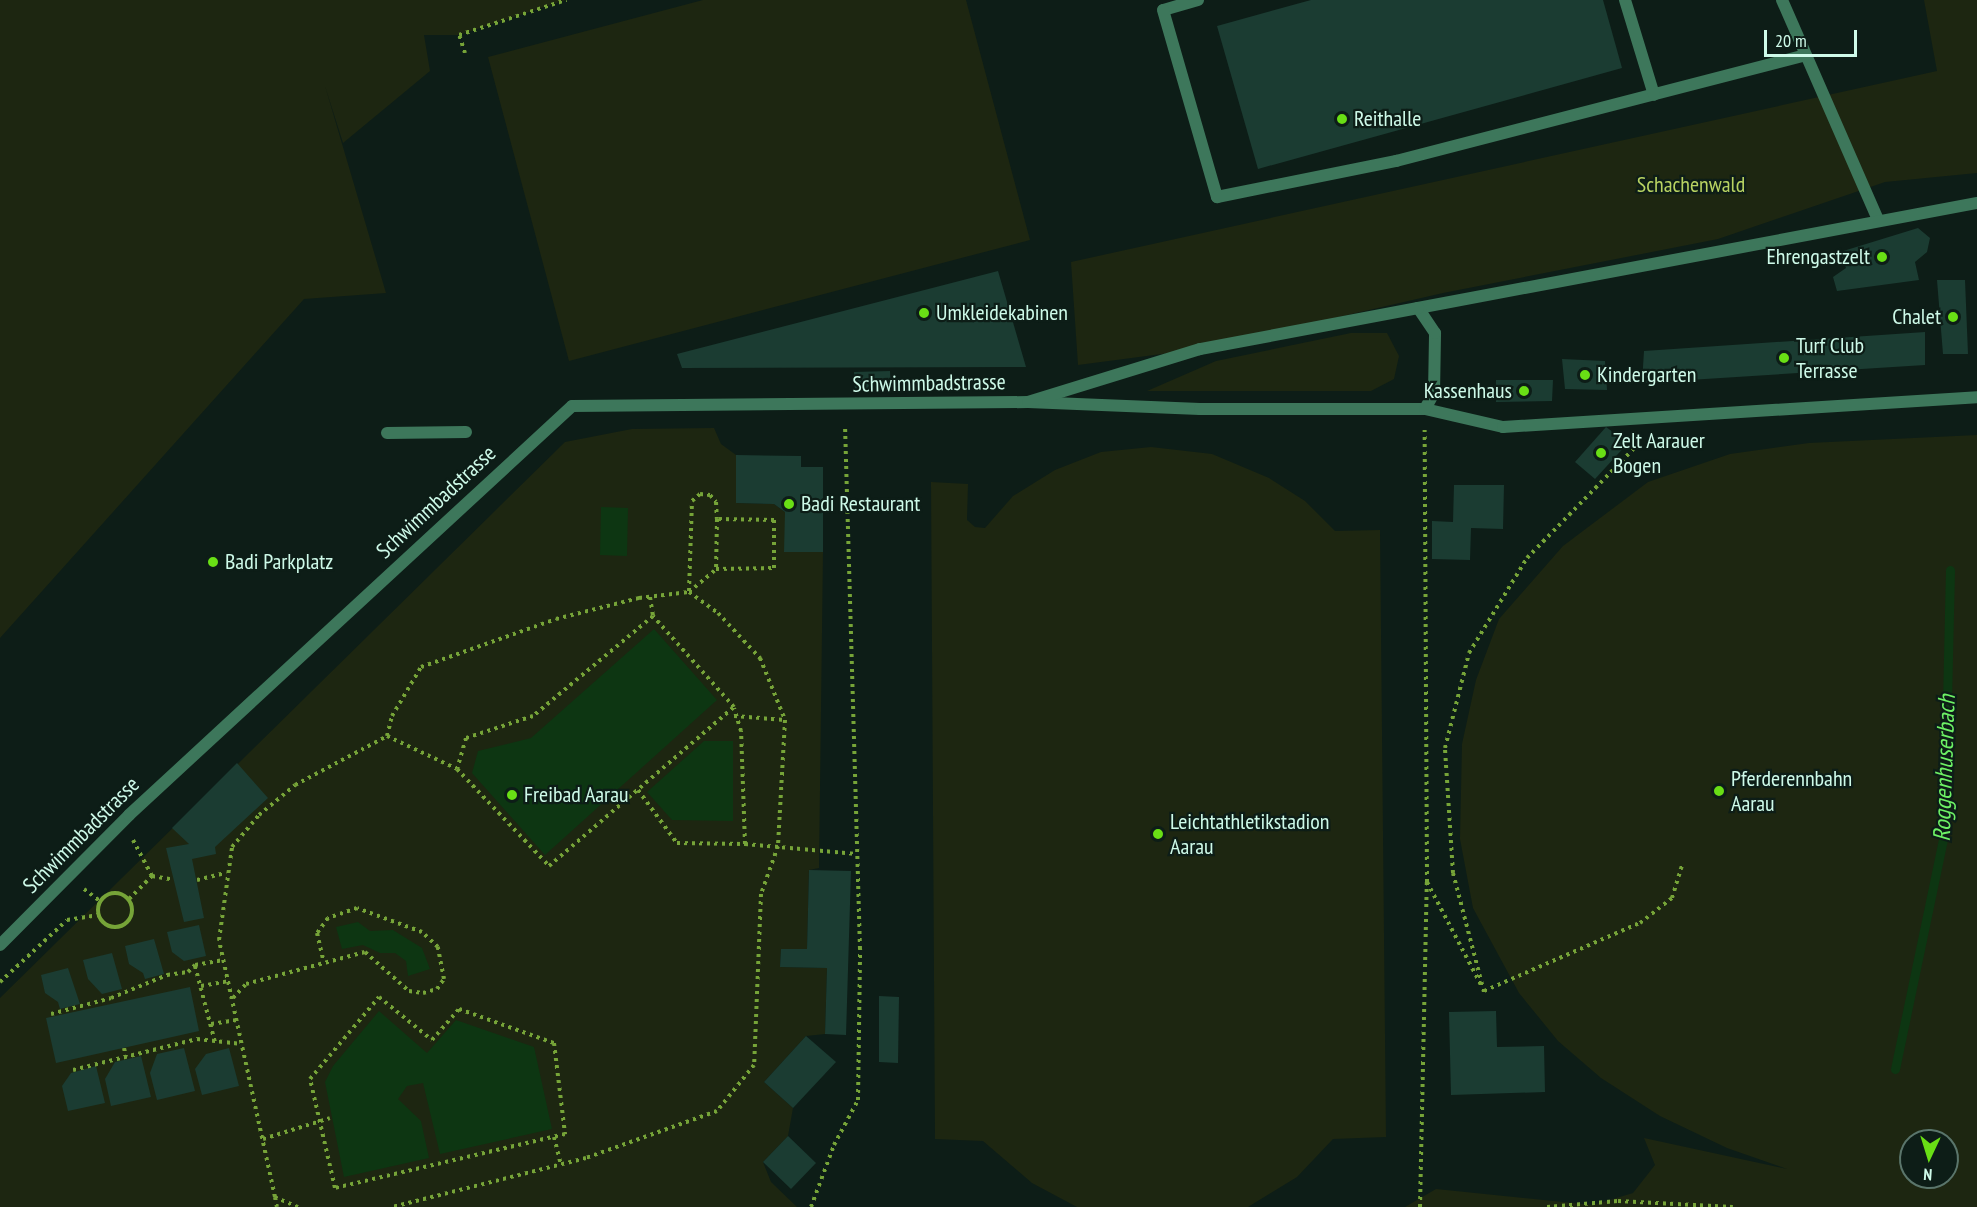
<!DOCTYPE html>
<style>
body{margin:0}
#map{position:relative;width:1977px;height:1207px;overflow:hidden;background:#0d1d17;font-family:"PT Sans Narrow",sans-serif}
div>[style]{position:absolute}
.green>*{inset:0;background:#1d2611}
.water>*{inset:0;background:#0d3612}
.stream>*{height:9px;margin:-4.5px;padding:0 4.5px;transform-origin:4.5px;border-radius:4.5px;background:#0d3612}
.building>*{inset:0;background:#1b3c32}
.path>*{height:4px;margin-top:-2px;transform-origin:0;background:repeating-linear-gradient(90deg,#76a438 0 3px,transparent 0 7.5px)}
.path>.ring{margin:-2px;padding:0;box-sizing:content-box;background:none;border:4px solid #76a438;border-radius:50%}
.lane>*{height:12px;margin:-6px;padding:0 6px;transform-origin:6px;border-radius:6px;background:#3d775b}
.street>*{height:12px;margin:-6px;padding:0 6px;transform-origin:6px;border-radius:6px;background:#3d775b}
.dots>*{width:16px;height:16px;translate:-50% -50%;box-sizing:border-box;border:3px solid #0d1d17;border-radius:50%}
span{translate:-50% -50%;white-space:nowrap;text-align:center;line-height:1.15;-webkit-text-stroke:4.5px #0d1d17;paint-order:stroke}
.poi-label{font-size:22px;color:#cefae9}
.left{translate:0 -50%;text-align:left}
.right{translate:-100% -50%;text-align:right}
.park-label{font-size:22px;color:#b8d362}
.street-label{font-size:22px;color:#cefae9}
.water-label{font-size:24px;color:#6df165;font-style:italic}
.north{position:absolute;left:1899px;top:1129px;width:60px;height:60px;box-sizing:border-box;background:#0d1d17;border:2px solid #5a756b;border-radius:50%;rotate:184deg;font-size:16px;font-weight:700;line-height:24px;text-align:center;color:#cefae9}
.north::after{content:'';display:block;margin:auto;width:21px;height:27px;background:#69df15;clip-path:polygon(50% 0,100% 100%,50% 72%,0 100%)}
.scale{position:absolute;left:1764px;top:30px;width:93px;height:27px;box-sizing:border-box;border:3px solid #cefae9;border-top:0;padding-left:8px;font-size:18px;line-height:21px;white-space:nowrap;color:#cefae9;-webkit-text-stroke:4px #0d1d17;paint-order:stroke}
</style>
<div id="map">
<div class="green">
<i style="clip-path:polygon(0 0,566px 0,459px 35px,424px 35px,430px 71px,343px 143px,325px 86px,386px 293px,304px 299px,0 638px)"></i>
<i style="clip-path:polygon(703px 0,966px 0,1030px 240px,569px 361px,488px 57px)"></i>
<i style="clip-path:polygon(1924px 0,1977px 0,1977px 173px,1885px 182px,1718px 239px,1443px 293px,1200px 349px,1078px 365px,1071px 262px,1937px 71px)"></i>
<i style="clip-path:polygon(1351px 333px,1387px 333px,1399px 356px,1394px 379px,1371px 391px,1147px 391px,1216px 361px)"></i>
<i style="clip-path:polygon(714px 428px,721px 444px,736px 455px,736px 503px,774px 504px,785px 512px,785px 552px,823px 552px,819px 868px,809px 870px,807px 949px,781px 949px,780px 967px,827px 968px,825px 1034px,806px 1036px,764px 1082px,793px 1108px,788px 1136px,763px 1162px,771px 1182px,797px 1207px,0 1207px,0 998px,565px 442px,632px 429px)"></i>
<i style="clip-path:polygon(evenodd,1977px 435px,1977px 1207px,1405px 1207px,1436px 1189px,1593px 1205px,1633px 1193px,1655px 1165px,1644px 1138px,1787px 1169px,1727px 1148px,1660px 1116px,1601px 1078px,1558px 1041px,1519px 993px,1473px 908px,1460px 839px,1462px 744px,1476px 680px,1499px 619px,1563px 546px,1648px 482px,1730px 454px,1809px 443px,1977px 435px,1911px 1141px,1947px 1141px,1947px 1177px,1911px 1177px,1911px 1141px)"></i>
<i style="clip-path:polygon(1151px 447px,1212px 454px,1269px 478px,1305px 501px,1335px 531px,1380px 530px,1386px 1137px,1333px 1139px,1297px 1177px,1248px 1207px,1077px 1207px,1032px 1183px,983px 1141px,935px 1139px,931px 482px,968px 484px,967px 520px,975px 527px,985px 528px,1013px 496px,1055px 470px,1101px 452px)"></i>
</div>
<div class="water">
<i style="clip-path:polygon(601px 507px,628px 508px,627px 556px,600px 555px)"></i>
<i style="clip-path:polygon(654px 629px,717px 700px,545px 855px,472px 773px,478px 751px,531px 738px)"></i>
<i style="clip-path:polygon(704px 741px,733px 741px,733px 821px,672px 820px,647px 792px)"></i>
<i style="clip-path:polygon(358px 922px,370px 931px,393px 930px,422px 948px,430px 969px,408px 976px,406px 961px,395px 953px,380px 953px,363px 945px,342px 949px,336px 927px)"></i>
<i style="clip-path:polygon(379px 1011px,427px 1053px,456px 1020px,534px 1047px,552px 1129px,440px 1154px,423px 1083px,407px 1086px,398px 1099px,421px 1121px,429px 1158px,344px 1177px,325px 1082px,333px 1066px)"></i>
</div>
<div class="stream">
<i style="left:1895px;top:1069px;width:240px;rotate:-78.2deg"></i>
<i style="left:1944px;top:834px;width:264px;rotate:-88.7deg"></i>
</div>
<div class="building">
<i style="clip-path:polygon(1311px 0,1603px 0,1622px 68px,1258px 169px,1217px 26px)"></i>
<i style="clip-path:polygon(1918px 228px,1930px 238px,1927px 252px,1915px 262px,1919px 280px,1837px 291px,1833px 277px,1846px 268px,1840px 252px)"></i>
<i style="clip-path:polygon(998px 271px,1026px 367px,682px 368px,677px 354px)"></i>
<i style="clip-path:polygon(1937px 280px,1965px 280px,1968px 354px,1943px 354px)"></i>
<i style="clip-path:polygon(1925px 332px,1925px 365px,1642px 383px,1644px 351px)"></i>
<i style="clip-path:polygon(1562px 359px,1605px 361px,1607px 390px,1565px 389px)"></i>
<i style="clip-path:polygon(890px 371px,891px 391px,855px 392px,854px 372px)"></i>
<i style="clip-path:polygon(1496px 380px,1553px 380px,1552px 401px,1496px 402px)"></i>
<i style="clip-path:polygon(1606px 427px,1628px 443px,1595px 479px,1575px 462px)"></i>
<i style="clip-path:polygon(736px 455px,801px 456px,801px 467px,823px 467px,823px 552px,784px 552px,785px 512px,774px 504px,736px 503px)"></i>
<i style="clip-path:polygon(1454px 485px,1504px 485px,1503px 529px,1471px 528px,1470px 560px,1432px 559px,1432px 521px,1453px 522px)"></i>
<i style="clip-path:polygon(237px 763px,268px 798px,215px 847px,216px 854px,192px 859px,204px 918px,184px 922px,166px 848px,189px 844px,172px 828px)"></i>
<i style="clip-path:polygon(809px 870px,851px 871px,846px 1035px,825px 1034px,827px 968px,780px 967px,781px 949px,807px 949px)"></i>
<i style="clip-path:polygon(199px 925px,206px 956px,184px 961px,172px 952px,167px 932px)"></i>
<i style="clip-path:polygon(154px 939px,164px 974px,145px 979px,143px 973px,129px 964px,125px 946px)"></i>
<i style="clip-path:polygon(112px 953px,122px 989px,102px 994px,88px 979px,83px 960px)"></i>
<i style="clip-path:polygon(68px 968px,80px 1004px,60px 1009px,58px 1002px,45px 993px,41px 975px)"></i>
<i style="clip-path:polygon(190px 987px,199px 1031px,56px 1063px,46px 1018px)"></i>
<i style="clip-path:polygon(879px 996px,899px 997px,898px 1063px,879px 1062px)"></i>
<i style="clip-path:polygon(1496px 1011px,1497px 1047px,1544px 1046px,1545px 1092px,1451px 1095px,1449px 1012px)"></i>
<i style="clip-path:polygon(806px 1036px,836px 1062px,793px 1108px,764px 1082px)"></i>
<i style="clip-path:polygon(184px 1048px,195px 1091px,157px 1100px,150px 1073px,157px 1054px)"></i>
<i style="clip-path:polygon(229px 1048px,239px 1086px,202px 1095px,195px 1069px,206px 1054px)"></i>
<i style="clip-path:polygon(141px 1056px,151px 1097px,111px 1106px,105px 1079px,115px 1062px)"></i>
<i style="clip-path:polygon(96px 1066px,105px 1103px,68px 1111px,62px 1086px,71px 1073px)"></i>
<i style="clip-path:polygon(788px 1136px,816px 1163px,791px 1189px,763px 1162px)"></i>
</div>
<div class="path">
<i style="left:465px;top:53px;width:19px;rotate:-108deg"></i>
<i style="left:459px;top:35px;width:113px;rotate:-18.1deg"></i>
<i style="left:689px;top:591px;width:90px;rotate:-88.1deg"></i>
<i style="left:692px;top:501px;width:11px;rotate:-41deg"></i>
<i style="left:700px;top:494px;width:10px;rotate:6deg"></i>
<i style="left:710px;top:495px;width:9px;rotate:49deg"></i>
<i style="left:716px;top:502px;width:17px;rotate:87deg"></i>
<i style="left:689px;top:592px;width:35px;rotate:-40deg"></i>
<i style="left:716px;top:569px;width:58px;rotate:-1deg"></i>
<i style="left:774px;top:568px;width:48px;rotate:-90deg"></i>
<i style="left:774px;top:520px;width:57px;rotate:-179deg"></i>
<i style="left:717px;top:519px;width:50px;rotate:91.1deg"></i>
<i style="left:650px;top:597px;width:19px;rotate:81deg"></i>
<i style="left:734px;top:716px;width:51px;rotate:4.5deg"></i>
<i style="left:387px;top:736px;width:77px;rotate:25.2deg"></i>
<i style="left:457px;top:769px;width:134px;rotate:46.5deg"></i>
<i style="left:549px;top:866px;width:244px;rotate:-40.7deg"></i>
<i style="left:734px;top:707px;width:122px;rotate:-131.7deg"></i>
<i style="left:653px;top:616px;width:156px;rotate:140.2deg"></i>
<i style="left:533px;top:716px;width:71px;rotate:161.8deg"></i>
<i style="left:466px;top:738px;width:32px;rotate:106deg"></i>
<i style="left:638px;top:790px;width:66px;rotate:53.7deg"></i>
<i style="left:677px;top:843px;width:68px;rotate:0.8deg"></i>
<i style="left:745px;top:844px;width:113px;rotate:-92deg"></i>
<i style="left:741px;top:731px;width:24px;rotate:-107deg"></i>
<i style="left:133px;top:840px;width:41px;rotate:62.2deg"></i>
<i style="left:152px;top:876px;width:22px;rotate:10deg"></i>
<i style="left:745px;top:844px;width:112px;rotate:5.1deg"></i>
<i style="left:197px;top:880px;width:30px;rotate:-14deg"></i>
<i style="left:1427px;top:882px;width:116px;rotate:62.3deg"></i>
<i style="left:84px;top:889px;width:20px;rotate:37deg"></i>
<i class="ring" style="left:98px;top:893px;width:30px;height:30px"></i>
<i style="left:129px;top:899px;width:33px;rotate:-45deg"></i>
<i style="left:195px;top:966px;width:79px;rotate:75.3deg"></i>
<i style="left:0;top:982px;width:91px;rotate:-42.8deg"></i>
<i style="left:67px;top:920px;width:32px;rotate:-9deg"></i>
<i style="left:201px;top:986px;width:28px;rotate:-10deg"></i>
<i style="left:1484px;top:991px;width:170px;rotate:-23.6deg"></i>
<i style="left:1640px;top:923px;width:41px;rotate:-38deg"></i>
<i style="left:1672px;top:898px;width:34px;rotate:-73deg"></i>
<i style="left:1484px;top:992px;width:123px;rotate:-104.6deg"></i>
<i style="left:1453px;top:873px;width:125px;rotate:-93.7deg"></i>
<i style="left:1445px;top:748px;width:98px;rotate:-75.8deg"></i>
<i style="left:1469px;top:653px;width:111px;rotate:-58.6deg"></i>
<i style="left:1527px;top:558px;width:163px;rotate:-45.7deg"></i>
<i style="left:379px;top:997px;width:68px;rotate:39.1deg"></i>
<i style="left:432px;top:1040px;width:41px;rotate:-48.9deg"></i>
<i style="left:459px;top:1009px;width:101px;rotate:19.7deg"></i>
<i style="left:554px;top:1043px;width:92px;rotate:83.1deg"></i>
<i style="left:565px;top:1134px;width:236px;rotate:166.8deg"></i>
<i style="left:335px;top:1188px;width:112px;rotate:-102.9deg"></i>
<i style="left:310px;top:1079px;width:107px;rotate:-49.9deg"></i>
<i style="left:233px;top:998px;width:19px;rotate:-47deg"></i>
<i style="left:246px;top:984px;width:123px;rotate:-15.1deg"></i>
<i style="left:365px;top:952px;width:59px;rotate:41.6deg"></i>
<i style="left:409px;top:991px;width:14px;rotate:8deg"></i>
<i style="left:423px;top:993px;width:15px;rotate:-16deg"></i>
<i style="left:437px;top:989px;width:12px;rotate:-55deg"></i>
<i style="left:444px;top:979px;width:33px;rotate:-101deg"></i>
<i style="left:438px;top:947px;width:22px;rotate:-137deg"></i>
<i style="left:422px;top:932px;width:69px;rotate:-159.7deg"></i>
<i style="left:357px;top:908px;width:31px;rotate:161deg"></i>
<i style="left:328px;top:918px;width:19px;rotate:126deg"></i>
<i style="left:317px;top:933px;width:28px;rotate:77deg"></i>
<i style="left:51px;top:1014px;width:62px;rotate:-14.9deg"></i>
<i style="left:111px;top:998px;width:61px;rotate:-22.3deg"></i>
<i style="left:167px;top:975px;width:21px;rotate:-8deg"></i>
<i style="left:188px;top:972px;width:10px;rotate:-45deg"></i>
<i style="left:195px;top:965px;width:29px;rotate:-10deg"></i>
<i style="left:211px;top:1024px;width:26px;rotate:-9deg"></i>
<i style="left:124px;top:1048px;width:9px;rotate:77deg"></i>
<i style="left:73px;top:1070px;width:128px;rotate:-14deg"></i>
<i style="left:197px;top:1039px;width:45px;rotate:6.3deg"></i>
<i style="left:554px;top:1137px;width:29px;rotate:76deg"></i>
<i style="left:263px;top:1139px;width:70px;rotate:-17.4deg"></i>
<i style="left:275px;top:1197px;width:10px;rotate:79deg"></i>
<i style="left:298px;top:1207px;width:25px;rotate:-157deg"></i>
<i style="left:275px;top:1197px;width:263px;rotate:-102.3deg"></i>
<i style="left:219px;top:940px;width:94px;rotate:-82deg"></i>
<i style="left:232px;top:847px;width:42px;rotate:-49.8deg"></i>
<i style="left:259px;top:815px;width:47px;rotate:-39.8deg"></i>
<i style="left:295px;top:785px;width:104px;rotate:-28deg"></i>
<i style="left:387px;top:736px;width:21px;rotate:-76deg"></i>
<i style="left:392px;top:716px;width:57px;rotate:-59.4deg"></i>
<i style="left:421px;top:667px;width:143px;rotate:-19.6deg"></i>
<i style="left:556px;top:619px;width:86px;rotate:-14.2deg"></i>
<i style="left:639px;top:598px;width:50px;rotate:-6.8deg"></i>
<i style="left:689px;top:592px;width:36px;rotate:36deg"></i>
<i style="left:718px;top:613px;width:62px;rotate:47deg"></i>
<i style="left:760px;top:658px;width:67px;rotate:68deg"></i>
<i style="left:785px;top:720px;width:126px;rotate:93.2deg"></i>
<i style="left:778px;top:846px;width:51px;rotate:109.5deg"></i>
<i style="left:761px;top:894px;width:171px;rotate:92.3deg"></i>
<i style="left:754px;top:1065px;width:59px;rotate:128.8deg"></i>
<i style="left:717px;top:1111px;width:139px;rotate:160.3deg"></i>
<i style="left:586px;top:1158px;width:200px;rotate:165.8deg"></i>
<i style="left:811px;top:1207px;width:66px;rotate:-69.6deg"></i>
<i style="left:834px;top:1145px;width:51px;rotate:-61.9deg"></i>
<i style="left:858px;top:1100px;width:151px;rotate:-89.2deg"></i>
<i style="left:860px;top:949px;width:525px;rotate:-91.64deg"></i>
<i style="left:1420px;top:1207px;width:325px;rotate:-88.8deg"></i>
<i style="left:1427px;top:882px;width:452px;rotate:-90.3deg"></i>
<i style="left:1547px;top:1207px;width:71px;rotate:-4.8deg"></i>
<i style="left:1618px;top:1201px;width:115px;rotate:3deg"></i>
</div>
<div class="lane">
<i style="left:1198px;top:0;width:36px;rotate:164deg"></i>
<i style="left:1163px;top:10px;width:195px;rotate:73.9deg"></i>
<i style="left:1217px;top:197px;width:183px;rotate:-11.4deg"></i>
<i style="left:1396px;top:161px;width:423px;rotate:-14.5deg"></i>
<i style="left:1625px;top:0;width:99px;rotate:73deg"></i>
<i style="left:1782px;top:0;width:240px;rotate:66.4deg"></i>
<i style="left:1418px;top:308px;width:569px;rotate:-10.64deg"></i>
<i style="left:1425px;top:409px;width:80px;rotate:13deg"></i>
<i style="left:1503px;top:427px;width:475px;rotate:-3.6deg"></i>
<i style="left:387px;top:433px;width:79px;rotate:-0.7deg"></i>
</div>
<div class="street">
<i style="left:0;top:945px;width:183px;rotate:-45.2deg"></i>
<i style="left:129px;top:815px;width:603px;rotate:-42.71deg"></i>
<i style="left:572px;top:406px;width:456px;rotate:-0.5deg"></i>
<i style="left:1028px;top:402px;width:172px;rotate:2.3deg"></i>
<i style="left:1200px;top:409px;width:225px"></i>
<i style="left:1425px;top:409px;width:18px;rotate:-61deg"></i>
<i style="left:1434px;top:393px;width:60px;rotate:-89deg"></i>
<i style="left:1435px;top:333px;width:30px;rotate:-124deg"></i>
<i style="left:1418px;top:308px;width:222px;rotate:169.3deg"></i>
<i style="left:1200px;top:349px;width:180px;rotate:162.9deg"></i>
</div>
<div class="dots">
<i style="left:1342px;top:119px;background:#69df15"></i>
<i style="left:1882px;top:257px;background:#69df15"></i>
<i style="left:924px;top:313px;background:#69df15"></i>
<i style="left:1953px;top:317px;background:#69df15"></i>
<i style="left:1784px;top:358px;background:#69df15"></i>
<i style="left:1585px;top:375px;background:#69df15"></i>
<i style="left:1524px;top:391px;background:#69df15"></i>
<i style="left:1601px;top:453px;background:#69df15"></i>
<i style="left:789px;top:504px;background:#69df15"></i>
<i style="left:213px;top:562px;background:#69df15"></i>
<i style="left:1719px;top:791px;background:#69df15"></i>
<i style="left:512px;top:795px;background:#69df15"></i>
<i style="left:1158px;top:834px;background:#69df15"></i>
</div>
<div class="poi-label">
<span class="left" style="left:1354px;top:119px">Reithalle</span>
<span class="right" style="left:1870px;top:257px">Ehrengastzelt</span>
<span class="left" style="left:936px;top:313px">Umkleidekabinen</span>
<span class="right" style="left:1941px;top:317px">Chalet</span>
<span class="left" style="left:1796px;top:358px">Turf Club<br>Terrasse</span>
<span class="left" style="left:1597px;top:375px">Kindergarten</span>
<span class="right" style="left:1512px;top:391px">Kassenhaus</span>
<span class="left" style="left:1613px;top:453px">Zelt Aarauer<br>Bogen</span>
<span class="left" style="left:801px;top:504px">Badi Restaurant</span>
<span class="left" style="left:225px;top:562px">Badi Parkplatz</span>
<span class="left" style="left:1731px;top:791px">Pferderennbahn<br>Aarau</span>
<span class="left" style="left:524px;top:795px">Freibad Aarau</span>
<span class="left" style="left:1170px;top:834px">Leichtathletikstadion<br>Aarau</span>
</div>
<div class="park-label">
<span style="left:1691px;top:185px">Schachenwald</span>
</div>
<div class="street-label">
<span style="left:929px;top:383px;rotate:-1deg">Schwimmbadstrasse</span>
<span style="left:436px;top:502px;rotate:-43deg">Schwimmbadstrasse</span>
<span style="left:81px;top:835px;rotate:-45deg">Schwimmbadstrasse</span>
</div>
<div class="water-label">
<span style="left:1944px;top:768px;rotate:-88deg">Roggenhuserbach</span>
</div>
<div class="north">N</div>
<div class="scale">20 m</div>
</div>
